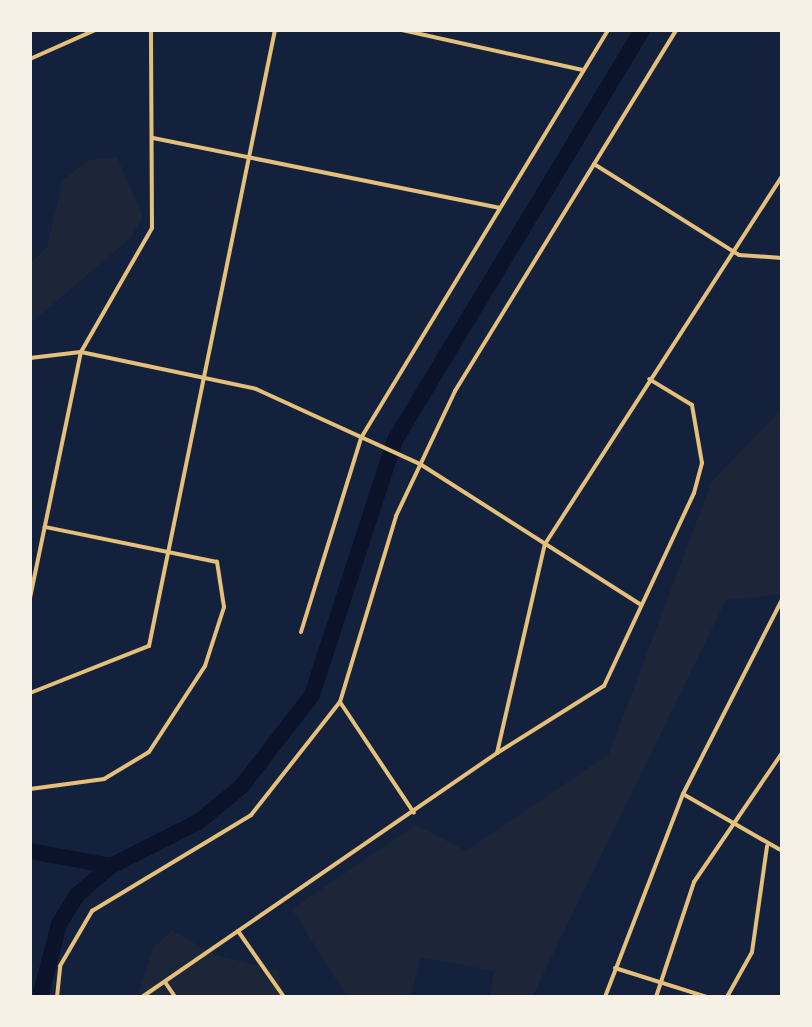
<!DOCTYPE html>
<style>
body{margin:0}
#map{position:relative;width:812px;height:1027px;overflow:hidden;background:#14213d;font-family:"Source Sans 3",sans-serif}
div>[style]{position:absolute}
.green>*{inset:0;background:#1d2539}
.river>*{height:16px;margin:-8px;padding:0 8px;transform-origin:8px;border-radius:8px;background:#0b132b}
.minor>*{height:4px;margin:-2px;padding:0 2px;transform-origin:2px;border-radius:2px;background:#e5c07b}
span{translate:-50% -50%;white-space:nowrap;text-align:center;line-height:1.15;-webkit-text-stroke:6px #f6f1e7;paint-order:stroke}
.frame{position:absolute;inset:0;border:32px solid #f6f1e7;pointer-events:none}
</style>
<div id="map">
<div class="green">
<i style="clip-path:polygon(117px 157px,143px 217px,130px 238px,30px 324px,30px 263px,47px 247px,63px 180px,89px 160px)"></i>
<i style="clip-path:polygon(782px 409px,782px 594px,726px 600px,532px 997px,489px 997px,494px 971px,420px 957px,411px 997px,347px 997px,292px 909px,416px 825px,466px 851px,609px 754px,712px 481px)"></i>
<i style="clip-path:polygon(172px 931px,216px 955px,279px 971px,282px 997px,137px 997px,154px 947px)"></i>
</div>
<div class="river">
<i style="left:30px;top:851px;width:82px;rotate:10.5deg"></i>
<i style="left:40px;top:997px;width:75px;rotate:-75.4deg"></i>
<i style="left:59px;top:924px;width:34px;rotate:-58deg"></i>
<i style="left:77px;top:895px;width:45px;rotate:-40.5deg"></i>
<i style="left:111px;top:866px;width:97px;rotate:-26.8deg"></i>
<i style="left:198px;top:822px;width:55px;rotate:-39.1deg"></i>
<i style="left:241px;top:787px;width:116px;rotate:-52.3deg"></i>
<i style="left:312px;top:695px;width:268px;rotate:-72deg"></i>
<i style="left:395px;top:440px;width:479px;rotate:-58.9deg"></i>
</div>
<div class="minor">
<i style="left:402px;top:30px;width:185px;rotate:12.5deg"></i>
<i style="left:30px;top:59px;width:71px;rotate:-24deg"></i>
<i style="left:153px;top:138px;width:353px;rotate:11.4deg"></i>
<i style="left:594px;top:164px;width:171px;rotate:32.1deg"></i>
<i style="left:739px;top:255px;width:43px;rotate:4deg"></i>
<i style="left:30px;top:358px;width:51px;rotate:-6.7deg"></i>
<i style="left:81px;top:352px;width:179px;rotate:11.9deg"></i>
<i style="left:256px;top:389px;width:180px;rotate:24.6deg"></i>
<i style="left:420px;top:464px;width:262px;rotate:32.5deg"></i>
<i style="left:30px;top:598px;width:251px;rotate:-78.3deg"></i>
<i style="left:81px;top:352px;width:143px;rotate:-60.2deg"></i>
<i style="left:152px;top:228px;width:198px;rotate:-90.3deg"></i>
<i style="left:301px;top:632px;width:203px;rotate:-72.8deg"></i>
<i style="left:361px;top:438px;width:477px;rotate:-58.8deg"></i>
<i style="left:30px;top:693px;width:128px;rotate:-21.6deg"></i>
<i style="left:149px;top:646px;width:629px;rotate:-78.44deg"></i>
<i style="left:340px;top:702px;width:133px;rotate:56.3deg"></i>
<i style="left:497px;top:753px;width:126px;rotate:-32.1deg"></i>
<i style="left:604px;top:686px;width:213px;rotate:-65deg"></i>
<i style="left:694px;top:493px;width:31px;rotate:-75deg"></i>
<i style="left:702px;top:463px;width:59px;rotate:-99.8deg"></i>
<i style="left:692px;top:405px;width:50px;rotate:-148.8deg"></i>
<i style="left:30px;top:789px;width:75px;rotate:-7.7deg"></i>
<i style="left:104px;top:779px;width:52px;rotate:-31deg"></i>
<i style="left:149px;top:752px;width:103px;rotate:-56.9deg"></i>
<i style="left:205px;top:666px;width:62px;rotate:-72.1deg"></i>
<i style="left:224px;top:607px;width:46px;rotate:-98.8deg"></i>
<i style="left:217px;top:562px;width:176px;rotate:-168.5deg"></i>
<i style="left:683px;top:794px;width:114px;rotate:29.9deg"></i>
<i style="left:238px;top:931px;width:80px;rotate:55.1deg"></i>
<i style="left:615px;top:968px;width:96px;rotate:17.5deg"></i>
<i style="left:165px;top:982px;width:18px;rotate:56deg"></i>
<i style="left:57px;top:997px;width:31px;rotate:-84deg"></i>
<i style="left:60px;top:966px;width:64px;rotate:-59.8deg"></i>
<i style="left:92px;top:911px;width:186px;rotate:-31.1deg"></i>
<i style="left:251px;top:815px;width:144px;rotate:-51.8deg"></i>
<i style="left:340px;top:702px;width:194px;rotate:-73.2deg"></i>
<i style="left:396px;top:516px;width:138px;rotate:-64.7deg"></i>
<i style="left:455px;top:391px;width:423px;rotate:-58.5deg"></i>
<i style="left:142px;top:997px;width:431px;rotate:-34.5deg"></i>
<i style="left:497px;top:753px;width:214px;rotate:-77.1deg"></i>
<i style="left:545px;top:544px;width:438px;rotate:-57.2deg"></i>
<i style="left:605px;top:997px;width:217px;rotate:-69deg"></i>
<i style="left:683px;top:794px;width:218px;rotate:-63deg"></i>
<i style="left:656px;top:997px;width:121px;rotate:-71.7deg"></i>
<i style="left:694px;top:882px;width:156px;rotate:-55.7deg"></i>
<i style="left:727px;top:997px;width:51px;rotate:-60.9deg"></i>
<i style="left:752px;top:952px;width:107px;rotate:-81.9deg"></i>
</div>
<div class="frame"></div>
</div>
